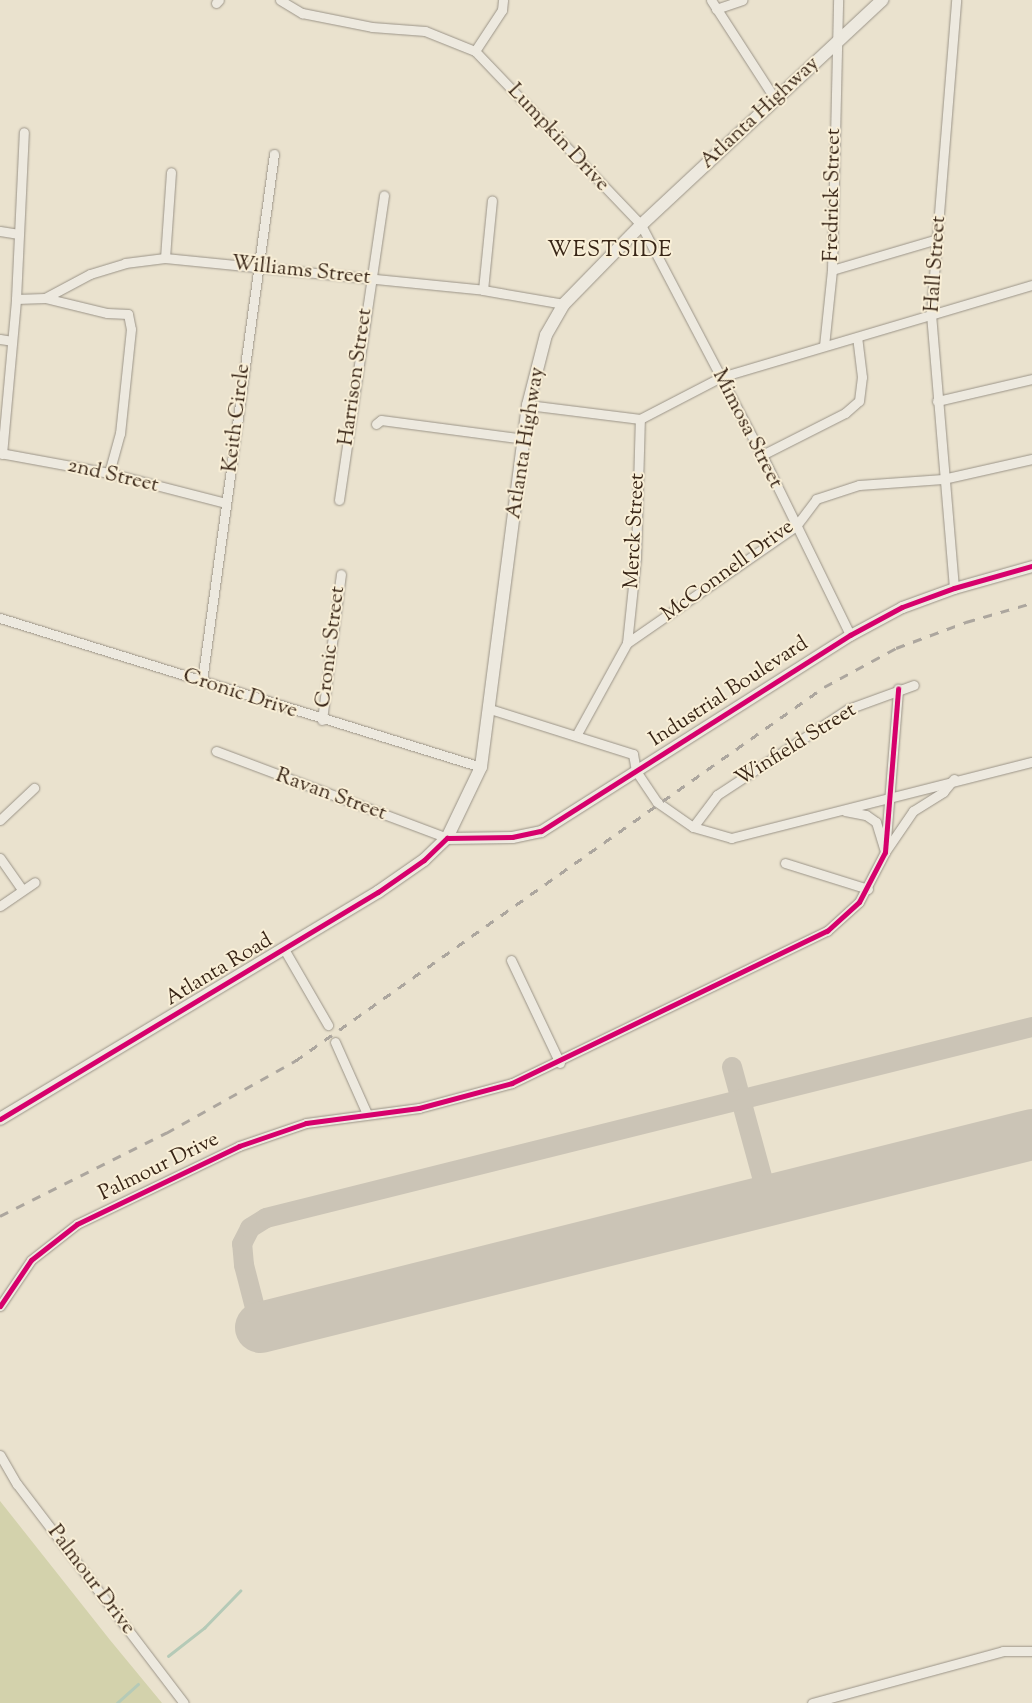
<!DOCTYPE html>
<style>
body{margin:0}
#map{position:relative;width:1032px;height:1703px;overflow:hidden;background:#eae2ce;font-family:"Sorts Mill Goudy",serif}
div>[style]{position:absolute}
.green>*{inset:0;background:#d3d2ac}
.stream>*{height:2.5px;margin:-1.25px;padding:0 1.25px;transform-origin:1.25px;border-radius:1.25px;background:#b5cab7}
.taxiway>*{height:20px;margin:-10px;padding:0 10px;transform-origin:10px;border-radius:10px;background:#cbc4b6}
.runway>*{height:51px;margin:-25.5px;padding:0 25.5px;transform-origin:25.5px;border-radius:25.5px;background:#cbc4b6}
.roads{filter:drop-shadow(0 0 1px #9b9488) drop-shadow(0 0 1px #9b9488)}
.minor>*{height:9px;margin:-4.5px;padding:0 4.5px;transform-origin:4.5px;border-radius:4.5px;background:#ede9df}
.tertiary>*{height:11px;margin:-5.5px;padding:0 5.5px;transform-origin:5.5px;border-radius:5.5px;background:#ede9df}
.secondary>*{height:12px;margin:-6px;padding:0 6px;transform-origin:6px;border-radius:6px;background:#ede9df}
.rail>*{height:2.5px;margin-top:-1.25px;transform-origin:0;background:repeating-linear-gradient(90deg,#aca69e 0 9px,transparent 0 18px)}
.cycleway>*{height:5px;margin:-2.5px;padding:0 2.5px;transform-origin:2.5px;border-radius:2.5px;background:#d6006c}
span{translate:-50% -50%;white-space:nowrap;text-align:center;line-height:1.15;-webkit-text-stroke:4px #f9efd7;paint-order:stroke}
.street-label{font-size:21px;color:#382516}
.neighbourhood-label{font-size:22px;color:#382516;letter-spacing:1px}
</style>
<div id="map">
<div class="green">
<i style="clip-path:polygon(0 1501px,110px 1640px,162px 1703px,0 1703px)"></i>
</div>
<div class="stream">
<i style="left:168px;top:1656px;width:46px;rotate:-37.9deg"></i>
<i style="left:204px;top:1628px;width:52px;rotate:-45.8deg"></i>
<i style="left:117px;top:1703px;width:28px;rotate:-42deg"></i>
</div>
<div class="taxiway">
<i style="left:732px;top:1067px;width:137px;rotate:74.7deg"></i>
<i style="left:260px;top:1327px;width:64px;rotate:-104.5deg"></i>
<i style="left:244px;top:1265px;width:21px;rotate:-95deg"></i>
<i style="left:242px;top:1244px;width:18px;rotate:-63deg"></i>
<i style="left:250px;top:1228px;width:19px;rotate:-32deg"></i>
<i style="left:266px;top:1218px;width:789px;rotate:-14deg"></i>
</div>
<div class="runway">
<i style="left:260px;top:1327px;width:796px;rotate:-14.04deg"></i>
</div>
<div class="roads">
<div class="minor">
<i style="left:280px;top:0;width:26px;rotate:31deg"></i>
<i style="left:302px;top:13px;width:71px;rotate:11.3deg"></i>
<i style="left:372px;top:27px;width:53px;rotate:4.3deg"></i>
<i style="left:425px;top:31px;width:54px;rotate:21.8deg"></i>
<i style="left:475px;top:51px;width:240px;rotate:46.3deg"></i>
<i style="left:641px;top:225px;width:260px;rotate:62.3deg"></i>
<i style="left:762px;top:455px;width:200px;rotate:63.9deg"></i>
<i style="left:711px;top:0;width:118px;rotate:57.1deg"></i>
<i style="left:216px;top:3px;width:4px;rotate:-45deg"></i>
<i style="left:716px;top:9px;width:28px;rotate:-19deg"></i>
<i style="left:475px;top:51px;width:49px;rotate:-56.6deg"></i>
<i style="left:502px;top:10px;width:10px;rotate:-84deg"></i>
<i style="left:0;top:231px;width:19px;rotate:9deg"></i>
<i style="left:165px;top:258px;width:86px;rotate:-86deg"></i>
<i style="left:832px;top:270px;width:109px;rotate:-16.4deg"></i>
<i style="left:483px;top:290px;width:90px;rotate:-84.3deg"></i>
<i style="left:45px;top:298px;width:51px;rotate:-28.1deg"></i>
<i style="left:90px;top:274px;width:37px;rotate:-17deg"></i>
<i style="left:125px;top:263px;width:40px;rotate:-7.1deg"></i>
<i style="left:165px;top:258px;width:320px;rotate:5.7deg"></i>
<i style="left:483px;top:290px;width:82px;rotate:9.8deg"></i>
<i style="left:16px;top:299px;width:29px;rotate:-2deg"></i>
<i style="left:45px;top:298px;width:64px;rotate:13.6deg"></i>
<i style="left:107px;top:313px;width:21px;rotate:3deg"></i>
<i style="left:128px;top:314px;width:15px;rotate:79deg"></i>
<i style="left:131px;top:329px;width:105px;rotate:96deg"></i>
<i style="left:120px;top:433px;width:41px;rotate:105.4deg"></i>
<i style="left:0;top:339px;width:12px;rotate:9deg"></i>
<i style="left:824px;top:346px;width:76px;rotate:-84deg"></i>
<i style="left:832px;top:270px;width:270px;rotate:-88.7deg"></i>
<i style="left:937px;top:401px;width:98px;rotate:-13deg"></i>
<i style="left:528px;top:405px;width:113px;rotate:7.1deg"></i>
<i style="left:640px;top:419px;width:91px;rotate:-27.4deg"></i>
<i style="left:721px;top:377px;width:324px;rotate:-16.5deg"></i>
<i style="left:376px;top:424px;width:6px;rotate:-39deg"></i>
<i style="left:381px;top:420px;width:145px;rotate:7.5deg"></i>
<i style="left:0;top:453px;width:111px;rotate:10.4deg"></i>
<i style="left:109px;top:473px;width:121px;rotate:14.4deg"></i>
<i style="left:2px;top:454px;width:156px;rotate:-84.8deg"></i>
<i style="left:16px;top:299px;width:167px;rotate:-87.3deg"></i>
<i style="left:762px;top:455px;width:93px;rotate:-26.8deg"></i>
<i style="left:845px;top:413px;width:18px;rotate:-41deg"></i>
<i style="left:859px;top:401px;width:24px;rotate:-83deg"></i>
<i style="left:862px;top:377px;width:39px;rotate:-97deg"></i>
<i style="left:339px;top:500px;width:308px;rotate:-81.6deg"></i>
<i style="left:954px;top:588px;width:276px;rotate:-94.8deg"></i>
<i style="left:931px;top:313px;width:314px;rotate:-85.4deg"></i>
<i style="left:0;top:618px;width:504px;rotate:17.21deg"></i>
<i style="left:627px;top:643px;width:85px;rotate:-84deg"></i>
<i style="left:636px;top:558px;width:139px;rotate:-88.4deg"></i>
<i style="left:202px;top:681px;width:532px;rotate:-82.22deg"></i>
<i style="left:490px;top:709px;width:150px;rotate:17.5deg"></i>
<i style="left:633px;top:754px;width:17px;rotate:80deg"></i>
<i style="left:636px;top:771px;width:37px;rotate:56deg"></i>
<i style="left:657px;top:802px;width:44px;rotate:34.8deg"></i>
<i style="left:693px;top:827px;width:40px;rotate:16deg"></i>
<i style="left:731px;top:838px;width:310px;rotate:-14.2deg"></i>
<i style="left:322px;top:720px;width:147px;rotate:-82.6deg"></i>
<i style="left:577px;top:734px;width:104px;rotate:-61.2deg"></i>
<i style="left:627px;top:643px;width:206px;rotate:-34.7deg"></i>
<i style="left:796px;top:526px;width:34px;rotate:-53deg"></i>
<i style="left:816px;top:499px;width:45px;rotate:-18deg"></i>
<i style="left:859px;top:485px;width:84px;rotate:-4.1deg"></i>
<i style="left:943px;top:479px;width:91px;rotate:-12.7deg"></i>
<i style="left:216px;top:751px;width:247px;rotate:20.6deg"></i>
<i style="left:845px;top:811px;width:21px;rotate:11deg"></i>
<i style="left:866px;top:815px;width:12px;rotate:35deg"></i>
<i style="left:876px;top:822px;width:31px;rotate:73deg"></i>
<i style="left:885px;top:852px;width:50px;rotate:-55.7deg"></i>
<i style="left:913px;top:811px;width:36px;rotate:-32deg"></i>
<i style="left:943px;top:792px;width:17px;rotate:-50deg"></i>
<i style="left:0;top:820px;width:47px;rotate:-43.3deg"></i>
<i style="left:693px;top:827px;width:40px;rotate:-53deg"></i>
<i style="left:717px;top:795px;width:157px;rotate:-33.3deg"></i>
<i style="left:848px;top:709px;width:70px;rotate:-20deg"></i>
<i style="left:0;top:858px;width:38px;rotate:55deg"></i>
<i style="left:785px;top:863px;width:87px;rotate:17.4deg"></i>
<i style="left:0;top:906px;width:42px;rotate:-34.4deg"></i>
<i style="left:284px;top:949px;width:88px;rotate:59.9deg"></i>
<i style="left:511px;top:960px;width:114px;rotate:64.6deg"></i>
<i style="left:335px;top:1042px;width:79px;rotate:66deg"></i>
<i style="left:0;top:1306px;width:55px;rotate:-56deg"></i>
<i style="left:31px;top:1260px;width:58px;rotate:-38deg"></i>
<i style="left:77px;top:1224px;width:180px;rotate:-25.7deg"></i>
<i style="left:239px;top:1146px;width:71px;rotate:-18.9deg"></i>
<i style="left:306px;top:1123px;width:114px;rotate:-7.6deg"></i>
<i style="left:419px;top:1108px;width:96px;rotate:-15deg"></i>
<i style="left:512px;top:1083px;width:350px;rotate:-25.8deg"></i>
<i style="left:827px;top:931px;width:43px;rotate:-42.2deg"></i>
<i style="left:859px;top:902px;width:56px;rotate:-62.5deg"></i>
<i style="left:885px;top:852px;width:164px;rotate:-85.4deg"></i>
<i style="left:0;top:1455px;width:34px;rotate:60deg"></i>
<i style="left:17px;top:1484px;width:275px;rotate:52.7deg"></i>
<i style="left:812px;top:1703px;width:198px;rotate:-15.2deg"></i>
<i style="left:1003px;top:1651px;width:29px"></i>
</div>
<div class="tertiary">
<i style="left:447px;top:838px;width:65px;rotate:-0.9deg"></i>
<i style="left:512px;top:837px;width:30px;rotate:-12deg"></i>
<i style="left:541px;top:831px;width:366px;rotate:-32.4deg"></i>
<i style="left:850px;top:635px;width:59px;rotate:-28.3deg"></i>
<i style="left:902px;top:607px;width:55px;rotate:-20.1deg"></i>
<i style="left:954px;top:588px;width:81px;rotate:-15.8deg"></i>
</div>
<div class="secondary">
<i style="left:0;top:1119px;width:441px;rotate:-31deg"></i>
<i style="left:378px;top:892px;width:56px;rotate:-34.8deg"></i>
<i style="left:424px;top:860px;width:32px;rotate:-44deg"></i>
<i style="left:447px;top:838px;width:79px;rotate:-64.4deg"></i>
<i style="left:481px;top:767px;width:365px;rotate:-82.6deg"></i>
<i style="left:528px;top:405px;width:72px;rotate:-75.6deg"></i>
<i style="left:546px;top:335px;width:36px;rotate:-60deg"></i>
<i style="left:564px;top:304px;width:110px;rotate:-45.7deg"></i>
<i style="left:641px;top:225px;width:330px;rotate:-43deg"></i>
</div>
</div>
<div class="rail">
<i style="left:0;top:1216px;width:186px;rotate:-26.6deg"></i>
<i style="left:166px;top:1133px;width:148px;rotate:-29.2deg"></i>
<i style="left:295px;top:1061px;width:648px;rotate:-35.26deg"></i>
<i style="left:824px;top:687px;width:82px;rotate:-28.4deg"></i>
<i style="left:896px;top:648px;width:75px;rotate:-20.4deg"></i>
<i style="left:966px;top:622px;width:69px;rotate:-16.1deg"></i>
</div>
<div class="cycleway">
<i style="left:0;top:1119px;width:441px;rotate:-31deg"></i>
<i style="left:378px;top:892px;width:56px;rotate:-34.8deg"></i>
<i style="left:424px;top:860px;width:32px;rotate:-44deg"></i>
<i style="left:447px;top:838px;width:65px;rotate:-0.9deg"></i>
<i style="left:512px;top:837px;width:30px;rotate:-12deg"></i>
<i style="left:541px;top:831px;width:366px;rotate:-32.4deg"></i>
<i style="left:850px;top:635px;width:59px;rotate:-28.3deg"></i>
<i style="left:902px;top:607px;width:55px;rotate:-20.1deg"></i>
<i style="left:954px;top:588px;width:81px;rotate:-15.8deg"></i>
<i style="left:0;top:1306px;width:55px;rotate:-56deg"></i>
<i style="left:31px;top:1260px;width:58px;rotate:-38deg"></i>
<i style="left:77px;top:1224px;width:180px;rotate:-25.7deg"></i>
<i style="left:239px;top:1146px;width:71px;rotate:-18.9deg"></i>
<i style="left:306px;top:1123px;width:114px;rotate:-7.6deg"></i>
<i style="left:419px;top:1108px;width:96px;rotate:-15deg"></i>
<i style="left:512px;top:1083px;width:350px;rotate:-25.8deg"></i>
<i style="left:827px;top:931px;width:43px;rotate:-42.2deg"></i>
<i style="left:859px;top:902px;width:56px;rotate:-62.5deg"></i>
<i style="left:885px;top:852px;width:164px;rotate:-85.4deg"></i>
</div>
<div class="street-label">
<span style="left:760px;top:113px;rotate:-43deg">Atlanta Highway</span>
<span style="left:558px;top:138px;rotate:47deg">Lumpkin Drive</span>
<span style="left:833px;top:195px;rotate:-89deg">Fredrick Street</span>
<span style="left:936px;top:264px;rotate:-86deg">Hall Street</span>
<span style="left:301px;top:271px;rotate:6deg">Williams Street</span>
<span style="left:356px;top:377px;rotate:-82deg">Harrison Street</span>
<span style="left:237px;top:418px;rotate:-83deg">Keith Circle</span>
<span style="left:747px;top:429px;rotate:63deg">Mimosa Street</span>
<span style="left:526px;top:443px;rotate:-81deg">Atlanta Highway</span>
<span style="left:113px;top:476px;rotate:13deg">2nd Street</span>
<span style="left:635px;top:531px;rotate:-87deg">Merck Street</span>
<span style="left:728px;top:571px;rotate:-36deg">McConnell Drive</span>
<span style="left:331px;top:647px;rotate:-83deg">Cronic Street</span>
<span style="left:729px;top:692px;rotate:-33deg">Industrial Boulevard</span>
<span style="left:240px;top:694px;rotate:18deg">Cronic Drive</span>
<span style="left:796px;top:745px;rotate:-32deg">Winfield Street</span>
<span style="left:331px;top:795px;rotate:20deg">Ravan Street</span>
<span style="left:219px;top:970px;rotate:-31deg">Atlanta Road</span>
<span style="left:159px;top:1167px;rotate:-26deg">Palmour Drive</span>
<span style="left:91px;top:1580px;rotate:53deg">Palmour Drive</span>
</div>
<div class="neighbourhood-label">
<span style="left:610px;top:252px">WESTSIDE</span>
</div>
</div>
